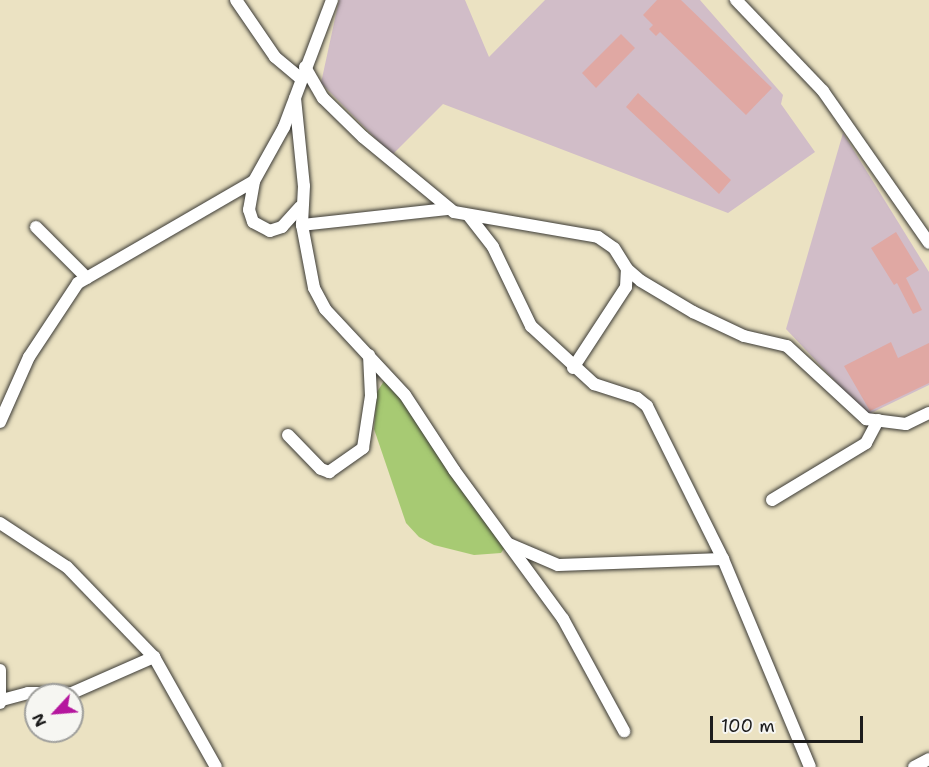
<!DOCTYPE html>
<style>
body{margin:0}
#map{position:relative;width:929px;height:767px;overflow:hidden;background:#ebe2c2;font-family:"Shantell Sans",sans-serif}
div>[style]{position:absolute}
.industrial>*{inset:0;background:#d1bdc8}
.green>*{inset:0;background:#a7ca73}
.building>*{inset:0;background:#e0a8a3}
.roads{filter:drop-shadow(0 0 2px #3b3a35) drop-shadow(0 0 2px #3b3a35)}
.minor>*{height:12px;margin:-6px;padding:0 6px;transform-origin:6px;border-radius:6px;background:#fff}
span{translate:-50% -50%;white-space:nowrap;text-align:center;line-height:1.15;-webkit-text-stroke:6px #f6f6f2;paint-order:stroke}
.north{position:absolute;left:24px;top:683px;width:60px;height:60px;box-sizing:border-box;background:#f6f6f2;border:2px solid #9f9f9c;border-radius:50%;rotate:244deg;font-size:16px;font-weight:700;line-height:24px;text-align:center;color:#1c1c1c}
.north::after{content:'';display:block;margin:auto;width:21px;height:27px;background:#b5179e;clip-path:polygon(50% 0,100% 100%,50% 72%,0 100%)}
.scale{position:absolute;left:710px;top:716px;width:153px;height:27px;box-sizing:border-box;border:3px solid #1c1c1c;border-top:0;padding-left:8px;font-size:18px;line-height:21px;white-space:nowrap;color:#1c1c1c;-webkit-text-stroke:4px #f6f6f2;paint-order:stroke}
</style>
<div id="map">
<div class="industrial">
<i style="clip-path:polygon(339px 0,465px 0,489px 57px,545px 0,700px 0,783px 95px,781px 104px,815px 152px,728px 213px,443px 104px,392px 155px,321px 83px)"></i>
<i style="clip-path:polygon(843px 133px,929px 272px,929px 385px,867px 415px,786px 329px)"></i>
</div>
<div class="green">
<i style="clip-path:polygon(384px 381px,391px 381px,505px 547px,501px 553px,474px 555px,434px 545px,419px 537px,406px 523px,374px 429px,377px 392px)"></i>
</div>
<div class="building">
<i style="clip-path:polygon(657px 0,681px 0,772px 88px,746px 115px,660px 32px,656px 36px,649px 29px,653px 25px,643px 15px)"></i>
<i style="clip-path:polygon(621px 34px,635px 48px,596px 88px,582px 73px)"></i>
<i style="clip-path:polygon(638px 93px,731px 180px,719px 194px,626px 107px)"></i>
<i style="clip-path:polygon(896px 232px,919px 270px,906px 278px,922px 310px,913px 314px,897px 283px,894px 285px,871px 248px)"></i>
<i style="clip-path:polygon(891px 342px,898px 358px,929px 343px,929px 383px,870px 411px,844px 366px)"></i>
</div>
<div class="roads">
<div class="minor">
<i style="left:236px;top:0;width:69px;rotate:55.6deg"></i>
<i style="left:275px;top:57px;width:33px;rotate:40deg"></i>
<i style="left:736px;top:0;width:126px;rotate:46.3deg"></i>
<i style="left:823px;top:91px;width:185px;rotate:55.1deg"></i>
<i style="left:305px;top:67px;width:36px;rotate:60deg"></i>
<i style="left:323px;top:98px;width:56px;rotate:44.3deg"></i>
<i style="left:363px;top:137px;width:118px;rotate:39.5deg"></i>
<i style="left:454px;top:212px;width:146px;rotate:9.8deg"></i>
<i style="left:598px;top:237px;width:19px;rotate:35deg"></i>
<i style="left:614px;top:248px;width:25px;rotate:58deg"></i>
<i style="left:627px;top:269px;width:18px;rotate:41deg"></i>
<i style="left:641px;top:281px;width:61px;rotate:30.8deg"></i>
<i style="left:693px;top:312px;width:56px;rotate:25.2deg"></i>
<i style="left:744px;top:336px;width:44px;rotate:13.1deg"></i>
<i style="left:787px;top:346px;width:108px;rotate:42.7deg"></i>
<i style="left:866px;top:419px;width:40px;rotate:7.1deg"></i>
<i style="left:906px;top:424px;width:25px;rotate:-26deg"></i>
<i style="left:295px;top:98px;width:88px;rotate:84.2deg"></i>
<i style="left:304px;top:186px;width:39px;rotate:93deg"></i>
<i style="left:302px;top:225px;width:64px;rotate:79.2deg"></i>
<i style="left:314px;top:288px;width:24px;rotate:62deg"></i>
<i style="left:325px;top:309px;width:117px;rotate:47.1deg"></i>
<i style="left:405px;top:395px;width:90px;rotate:56.8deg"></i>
<i style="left:454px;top:470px;width:185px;rotate:53.8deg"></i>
<i style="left:563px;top:619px;width:128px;rotate:61.4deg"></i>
<i style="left:300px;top:207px;width:27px;rotate:132deg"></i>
<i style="left:282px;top:227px;width:13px;rotate:162deg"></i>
<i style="left:270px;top:231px;width:19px;rotate:-152deg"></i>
<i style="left:253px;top:222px;width:13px;rotate:-108deg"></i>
<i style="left:249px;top:210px;width:29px;rotate:-80deg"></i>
<i style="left:254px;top:181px;width:62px;rotate:-60.9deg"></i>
<i style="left:284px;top:127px;width:136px;rotate:-69.3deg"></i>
<i style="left:469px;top:216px;width:39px;rotate:52deg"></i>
<i style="left:493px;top:247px;width:88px;rotate:64.3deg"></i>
<i style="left:531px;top:326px;width:86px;rotate:42.6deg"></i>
<i style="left:594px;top:384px;width:45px;rotate:18deg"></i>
<i style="left:637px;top:398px;width:13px;rotate:39deg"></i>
<i style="left:647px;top:406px;width:171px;rotate:63.6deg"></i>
<i style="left:723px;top:559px;width:225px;rotate:67.3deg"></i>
<i style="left:302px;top:225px;width:147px;rotate:-6.3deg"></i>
<i style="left:36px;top:227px;width:72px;rotate:45deg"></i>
<i style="left:573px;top:368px;width:97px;rotate:-56.8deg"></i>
<i style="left:626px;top:287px;width:18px;rotate:-87deg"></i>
<i style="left:0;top:422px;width:71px;rotate:-66deg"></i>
<i style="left:29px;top:357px;width:89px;rotate:-56.5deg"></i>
<i style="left:78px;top:283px;width:203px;rotate:-30.1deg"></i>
<i style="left:288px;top:435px;width:47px;rotate:45.9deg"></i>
<i style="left:321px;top:469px;width:9px;rotate:21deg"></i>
<i style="left:329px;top:472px;width:42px;rotate:-35.2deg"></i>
<i style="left:363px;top:448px;width:53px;rotate:-81.3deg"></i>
<i style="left:371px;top:396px;width:41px;rotate:-92.8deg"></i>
<i style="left:772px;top:500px;width:110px;rotate:-31.2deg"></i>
<i style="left:866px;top:443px;width:26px;rotate:-62deg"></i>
<i style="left:0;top:523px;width:80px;rotate:33.3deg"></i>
<i style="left:67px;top:567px;width:125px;rotate:46deg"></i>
<i style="left:154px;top:657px;width:126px;rotate:60.6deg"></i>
<i style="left:509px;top:544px;width:53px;rotate:23.2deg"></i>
<i style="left:558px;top:565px;width:165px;rotate:-2.1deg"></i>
<i style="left:0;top:670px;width:33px;rotate:90deg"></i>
<i style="left:2px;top:700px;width:27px;rotate:-15deg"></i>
<i style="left:28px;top:693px;width:44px"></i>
<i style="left:72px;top:693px;width:90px;rotate:-23.7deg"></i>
<i style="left:914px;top:767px;width:17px;rotate:-28deg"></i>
</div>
</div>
<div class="north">N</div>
<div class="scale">100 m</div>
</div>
